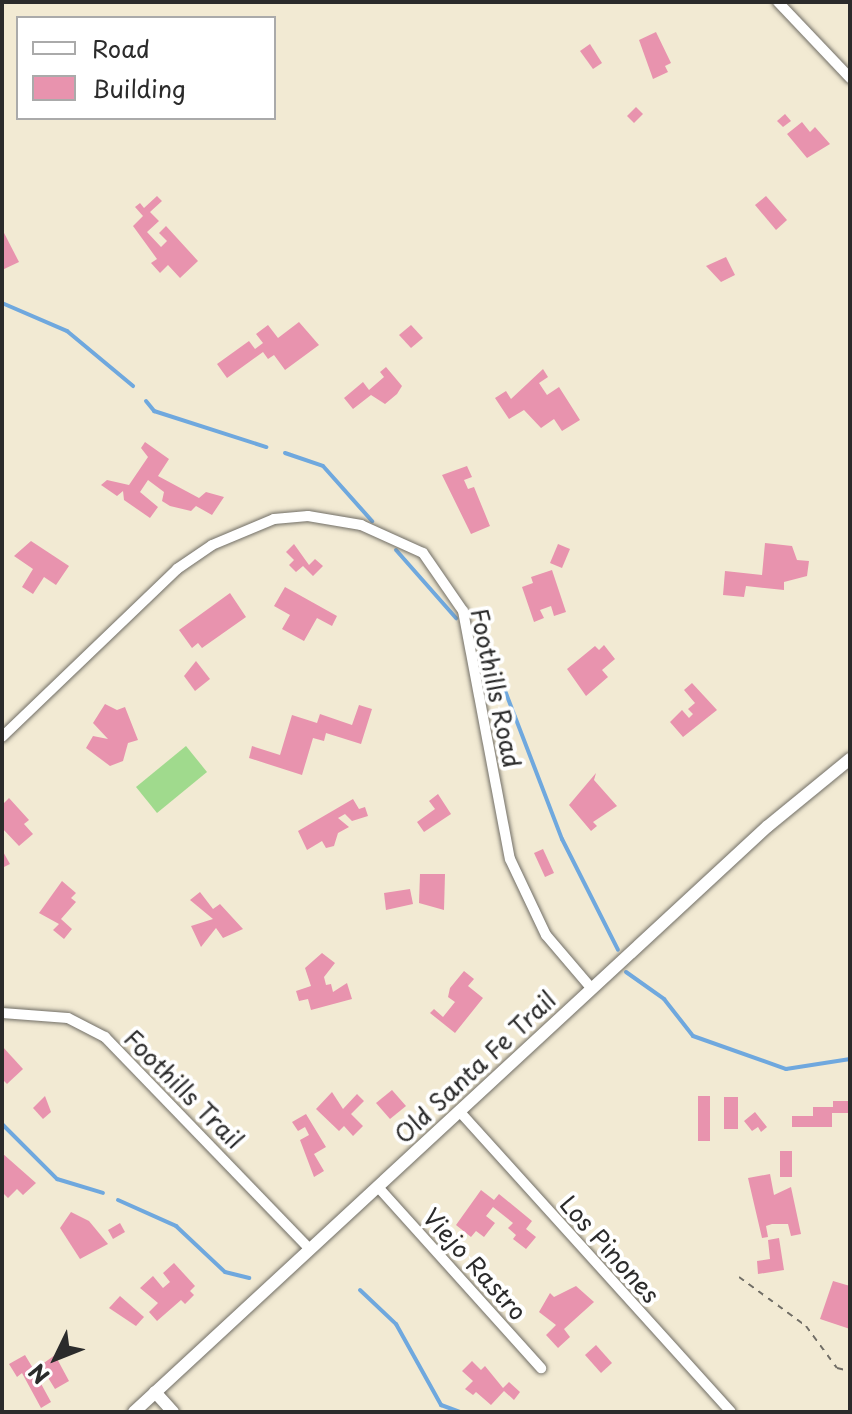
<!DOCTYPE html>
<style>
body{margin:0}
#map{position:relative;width:852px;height:1414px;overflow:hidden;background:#f2ead3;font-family:"Playpen Sans",sans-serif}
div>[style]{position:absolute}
.green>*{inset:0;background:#a0da8d}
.stream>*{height:4px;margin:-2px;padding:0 2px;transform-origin:2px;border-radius:2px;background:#6fa8de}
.building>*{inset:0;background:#e893ae}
.path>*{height:2px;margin-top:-1px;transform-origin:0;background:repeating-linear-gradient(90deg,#716e66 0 6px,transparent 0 12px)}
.roads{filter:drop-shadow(0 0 2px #716e66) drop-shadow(0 0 2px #716e66)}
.minor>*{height:10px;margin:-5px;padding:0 5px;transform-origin:5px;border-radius:5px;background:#fff}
.tertiary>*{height:12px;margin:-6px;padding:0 6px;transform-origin:6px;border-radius:6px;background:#fff}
span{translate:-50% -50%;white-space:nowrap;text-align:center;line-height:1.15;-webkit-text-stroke:8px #fff;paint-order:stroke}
.street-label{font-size:24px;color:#2b2b2b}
.frame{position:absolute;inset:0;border:4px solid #2b2b2b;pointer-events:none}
.legend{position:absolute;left:16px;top:16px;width:260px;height:104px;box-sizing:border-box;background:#fff;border:2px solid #aaa;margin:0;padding:10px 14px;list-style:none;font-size:24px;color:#2b2b2b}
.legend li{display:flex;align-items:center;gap:16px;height:40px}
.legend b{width:40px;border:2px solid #aaa}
.north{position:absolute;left:16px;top:1318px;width:80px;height:80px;-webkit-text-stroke:6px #fff;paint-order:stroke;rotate:227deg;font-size:22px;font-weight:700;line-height:32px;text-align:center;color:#2b2b2b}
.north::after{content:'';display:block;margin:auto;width:28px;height:36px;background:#2b2b2b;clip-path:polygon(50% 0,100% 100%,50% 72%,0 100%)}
</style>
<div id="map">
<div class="green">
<i style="clip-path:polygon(186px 746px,207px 772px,157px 813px,136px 787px)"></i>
</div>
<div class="stream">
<i style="left:2px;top:303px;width:71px;rotate:23.3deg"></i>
<i style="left:67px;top:331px;width:86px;rotate:39.8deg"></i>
<i style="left:146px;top:401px;width:13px;rotate:51deg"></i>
<i style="left:154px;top:411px;width:118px;rotate:17.8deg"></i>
<i style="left:285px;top:453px;width:40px;rotate:18.9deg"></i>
<i style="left:323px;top:466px;width:74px;rotate:48.3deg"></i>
<i style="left:396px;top:550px;width:91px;rotate:48.6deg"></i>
<i style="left:478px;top:644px;width:24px;rotate:48deg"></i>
<i style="left:494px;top:662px;width:190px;rotate:69deg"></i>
<i style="left:562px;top:839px;width:124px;rotate:63.2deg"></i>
<i style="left:626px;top:972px;width:47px;rotate:35.4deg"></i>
<i style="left:664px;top:999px;width:47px;rotate:51.9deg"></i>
<i style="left:693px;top:1036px;width:99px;rotate:19.5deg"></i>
<i style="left:786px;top:1069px;width:65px;rotate:-8.9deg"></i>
<i style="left:2px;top:1124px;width:78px;rotate:45deg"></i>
<i style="left:57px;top:1179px;width:48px;rotate:16.9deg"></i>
<i style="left:118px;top:1200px;width:64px;rotate:24.1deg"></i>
<i style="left:176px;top:1226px;width:67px;rotate:43.2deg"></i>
<i style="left:225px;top:1272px;width:25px;rotate:14deg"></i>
<i style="left:360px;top:1290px;width:50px;rotate:43.4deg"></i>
<i style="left:396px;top:1324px;width:93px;rotate:60.9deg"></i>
<i style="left:441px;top:1405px;width:20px;rotate:20deg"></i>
</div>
<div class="building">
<i style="clip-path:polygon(656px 32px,671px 63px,665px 66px,668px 72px,653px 79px,639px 40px)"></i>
<i style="clip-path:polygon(590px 44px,602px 63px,593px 69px,580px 51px)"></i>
<i style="clip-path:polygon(636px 107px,643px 114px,634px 123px,627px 116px)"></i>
<i style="clip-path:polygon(785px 114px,791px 121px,783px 127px,777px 121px)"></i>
<i style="clip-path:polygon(802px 122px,810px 132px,815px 127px,830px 144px,807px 158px,787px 134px)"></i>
<i style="clip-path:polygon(157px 196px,162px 201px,150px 212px,159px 221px,147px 232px,161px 247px,167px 241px,159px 233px,166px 226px,198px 261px,180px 278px,168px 265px,160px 273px,151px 263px,157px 259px,133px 226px,143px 216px,135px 207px,140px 203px,144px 208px)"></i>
<i style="clip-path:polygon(766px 196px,787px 220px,776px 230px,755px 205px)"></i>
<i style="clip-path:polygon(2px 229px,19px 262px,2px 270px)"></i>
<i style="clip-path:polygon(726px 257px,735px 275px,721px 282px,706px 266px)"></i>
<i style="clip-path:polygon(299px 322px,319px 345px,285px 370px,274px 355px,268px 359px,263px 352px,227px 378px,217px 364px,249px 341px,255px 349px,263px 343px,256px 334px,268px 325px,278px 338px)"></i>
<i style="clip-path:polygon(411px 325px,423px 338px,411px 348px,399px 335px)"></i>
<i style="clip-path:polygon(386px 367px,402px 386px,397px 394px,385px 404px,371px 395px,353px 409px,344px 398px,363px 382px,369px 390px,384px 377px,380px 372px)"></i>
<i style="clip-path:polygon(543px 369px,548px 377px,539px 383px,547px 395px,559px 387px,580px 420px,562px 431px,554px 419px,541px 428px,524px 410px,509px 419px,495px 398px,506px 391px,511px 399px)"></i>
<i style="clip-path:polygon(145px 442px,169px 459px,158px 476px,199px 498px,206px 492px,224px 497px,212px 515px,196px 506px,191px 511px,170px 506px,162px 501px,164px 492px,148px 480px,140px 492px,158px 507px,150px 518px,124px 500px,123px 491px,117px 496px,101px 485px,107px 480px,129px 485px,148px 457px,141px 448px)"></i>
<i style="clip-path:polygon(467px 466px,472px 477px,464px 480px,468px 489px,474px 487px,490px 526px,471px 534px,442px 475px)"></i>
<i style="clip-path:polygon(31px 541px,69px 566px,56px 585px,44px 577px,33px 594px,22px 587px,33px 569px,14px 556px)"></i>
<i style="clip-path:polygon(765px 543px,792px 546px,797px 560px,809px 561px,807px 576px,784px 582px,784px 590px,746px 586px,744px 597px,723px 595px,725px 571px,762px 575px)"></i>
<i style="clip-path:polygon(294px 544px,309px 565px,315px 559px,323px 566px,313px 576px,303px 566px,296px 572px,289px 565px,294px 560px,286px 552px)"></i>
<i style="clip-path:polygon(558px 544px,570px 549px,562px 568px,550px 563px)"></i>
<i style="clip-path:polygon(552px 570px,566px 612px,554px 616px,551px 606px,540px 610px,544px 618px,534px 622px,522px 587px,533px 583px,531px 577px)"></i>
<i style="clip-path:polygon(285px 587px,337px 616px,332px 626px,317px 618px,304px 641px,282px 629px,290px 615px,274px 606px)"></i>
<i style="clip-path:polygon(230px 593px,246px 617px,202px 648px,198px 643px,192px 648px,179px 630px)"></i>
<i style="clip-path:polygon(604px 645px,615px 659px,602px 670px,608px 677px,586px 696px,567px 669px,595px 646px,599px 650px)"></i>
<i style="clip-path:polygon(196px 661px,210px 679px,195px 691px,184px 676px)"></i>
<i style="clip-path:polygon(692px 683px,717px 710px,683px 737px,670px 722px,682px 710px,689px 718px,693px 714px,688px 709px,695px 703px,684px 690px)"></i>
<i style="clip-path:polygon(105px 704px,117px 710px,125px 707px,138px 740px,128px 743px,123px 761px,110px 766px,86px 748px,93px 736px,108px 739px,93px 723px)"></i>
<i style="clip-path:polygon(359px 705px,372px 709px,361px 744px,326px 733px,324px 741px,313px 738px,302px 775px,249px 758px,252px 746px,280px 755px,292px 715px,317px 723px,320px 714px,352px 725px)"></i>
<i style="clip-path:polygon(596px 773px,594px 780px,617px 806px,593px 822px,597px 826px,591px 831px,569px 805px)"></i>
<i style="clip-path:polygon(438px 794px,451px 814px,424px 832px,417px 822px,435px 809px,429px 801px)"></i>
<i style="clip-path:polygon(9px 798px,29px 820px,24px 824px,33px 834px,19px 846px,2px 828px,2px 805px)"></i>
<i style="clip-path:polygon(353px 799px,359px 809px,365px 807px,368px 816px,352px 821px,345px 814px,338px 818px,349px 827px,338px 833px,334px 846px,326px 848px,322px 841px,307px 850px,298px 831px)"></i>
<i style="clip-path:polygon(543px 849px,554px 873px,545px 877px,534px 853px)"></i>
<i style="clip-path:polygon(2px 850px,10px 864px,2px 868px)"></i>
<i style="clip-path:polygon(420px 874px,445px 874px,444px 910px,419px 903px)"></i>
<i style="clip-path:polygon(62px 881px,76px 893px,71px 898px,76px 902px,61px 919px,72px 929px,64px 939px,53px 930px,59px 924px,39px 913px)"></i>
<i style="clip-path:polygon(410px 889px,413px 904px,386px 910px,384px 893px)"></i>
<i style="clip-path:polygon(200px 892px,213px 909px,220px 904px,243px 929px,223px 938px,216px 928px,201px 947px,191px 926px,213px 919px,190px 900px)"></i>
<i style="clip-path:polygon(322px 953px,335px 963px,324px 977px,326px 985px,331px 984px,333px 992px,347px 983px,352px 999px,311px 1010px,308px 999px,299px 1001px,296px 991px,311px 986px,305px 968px)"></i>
<i style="clip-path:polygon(464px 971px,474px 979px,468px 986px,483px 998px,455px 1033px,430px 1013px,434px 1009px,443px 1017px,455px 1002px,448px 997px,450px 988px)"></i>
<i style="clip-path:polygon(2px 1046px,23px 1069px,7px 1084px,2px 1079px)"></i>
<i style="clip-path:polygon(392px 1090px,406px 1106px,390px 1119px,376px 1103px)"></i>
<i style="clip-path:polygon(332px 1092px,343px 1109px,357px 1094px,364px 1101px,351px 1114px,363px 1126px,353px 1136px,344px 1126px,339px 1131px,316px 1109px)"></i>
<i style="clip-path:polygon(45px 1096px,51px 1112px,43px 1119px,33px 1108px)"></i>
<i style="clip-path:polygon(698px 1096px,710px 1096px,710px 1141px,698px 1141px)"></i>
<i style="clip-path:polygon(724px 1097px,738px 1097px,738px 1129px,724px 1129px)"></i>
<i style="clip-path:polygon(833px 1101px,850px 1101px,850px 1113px,832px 1113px,832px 1127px,792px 1127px,792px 1116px,813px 1116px,813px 1107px,833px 1107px)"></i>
<i style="clip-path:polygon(755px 1112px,767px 1127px,761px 1132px,758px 1127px,752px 1131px,744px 1121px)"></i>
<i style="clip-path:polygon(306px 1114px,326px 1147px,314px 1154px,324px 1171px,314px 1177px,300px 1140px,309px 1135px,305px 1127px,298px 1131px,292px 1122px)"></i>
<i style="clip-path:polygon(780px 1151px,792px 1151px,792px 1177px,780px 1177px)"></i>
<i style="clip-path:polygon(2px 1153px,36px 1183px,23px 1195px,17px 1189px,8px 1198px,2px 1192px)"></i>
<i style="clip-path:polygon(770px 1174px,774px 1195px,791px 1187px,801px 1234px,791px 1236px,788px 1224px,772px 1224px,766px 1226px,768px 1237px,762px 1238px,748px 1178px)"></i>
<i style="clip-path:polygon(481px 1190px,494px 1200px,499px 1194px,532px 1221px,526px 1229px,536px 1237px,526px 1249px,513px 1239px,516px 1235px,508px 1228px,513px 1223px,493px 1207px,486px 1216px,495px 1223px,484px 1237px,476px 1231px,471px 1237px,456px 1225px)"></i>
<i style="clip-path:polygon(71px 1212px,89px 1221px,108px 1244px,80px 1259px,60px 1228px)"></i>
<i style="clip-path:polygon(120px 1223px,125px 1232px,113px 1239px,108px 1230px)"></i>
<i style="clip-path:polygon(779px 1238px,784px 1270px,758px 1274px,757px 1261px,770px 1259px,768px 1240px)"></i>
<i style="clip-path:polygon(174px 1263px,195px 1286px,190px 1291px,194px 1295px,185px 1304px,181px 1300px,157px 1321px,149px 1312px,158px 1303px,140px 1288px,153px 1276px,163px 1288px,170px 1282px,163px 1273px)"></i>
<i style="clip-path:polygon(833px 1281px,850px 1286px,850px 1329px,820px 1319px)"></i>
<i style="clip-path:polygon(576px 1286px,594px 1302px,564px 1329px,570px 1337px,558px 1348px,546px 1335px,556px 1325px,539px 1312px,550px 1293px,554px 1297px)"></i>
<i style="clip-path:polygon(120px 1296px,144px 1317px,136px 1326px,109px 1308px)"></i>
<i style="clip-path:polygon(596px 1345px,612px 1363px,601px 1373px,585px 1355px)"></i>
<i style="clip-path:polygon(25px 1355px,34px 1370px,55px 1355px,69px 1381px,55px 1389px,47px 1376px,39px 1380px,51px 1402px,41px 1408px,22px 1373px,17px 1377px,9px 1364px)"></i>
<i style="clip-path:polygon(472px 1361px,481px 1370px,485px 1366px,503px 1388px,509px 1382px,520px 1392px,514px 1400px,504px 1391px,491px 1405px,476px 1392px,473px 1395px,465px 1389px,473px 1381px,462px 1371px)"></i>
</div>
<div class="path">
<i style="left:739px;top:1277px;width:83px;rotate:36.2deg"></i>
<i style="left:806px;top:1326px;width:52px;rotate:53.6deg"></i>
<i style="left:837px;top:1368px;width:13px;rotate:13deg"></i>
</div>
<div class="roads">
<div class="minor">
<i style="left:778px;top:2px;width:105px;rotate:46.5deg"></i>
<i style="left:2px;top:737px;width:243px;rotate:-43.8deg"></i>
<i style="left:177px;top:569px;width:42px;rotate:-34.4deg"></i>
<i style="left:212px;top:545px;width:67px;rotate:-22.8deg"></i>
<i style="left:274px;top:519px;width:34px;rotate:-5deg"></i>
<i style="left:308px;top:516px;width:54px;rotate:9.6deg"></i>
<i style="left:361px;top:525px;width:68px;rotate:24.3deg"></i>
<i style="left:423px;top:553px;width:70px;rotate:55.4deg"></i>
<i style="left:463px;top:611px;width:252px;rotate:79.3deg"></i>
<i style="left:510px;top:859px;width:84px;rotate:64.7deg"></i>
<i style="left:546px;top:935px;width:71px;rotate:49.6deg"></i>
<i style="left:2px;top:1013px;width:66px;rotate:4.3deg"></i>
<i style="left:68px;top:1018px;width:42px;rotate:27.2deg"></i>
<i style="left:105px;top:1037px;width:293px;rotate:46deg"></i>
<i style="left:460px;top:1112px;width:404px;rotate:47.9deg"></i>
<i style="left:378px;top:1187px;width:244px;rotate:48deg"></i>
</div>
<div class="tertiary">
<i style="left:155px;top:1392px;width:27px;rotate:48deg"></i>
<i style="left:134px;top:1412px;width:863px;rotate:-42.75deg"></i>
<i style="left:768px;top:826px;width:106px;rotate:-39.3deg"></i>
</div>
</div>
<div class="street-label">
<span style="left:496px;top:688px;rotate:78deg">Foothills Road</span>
<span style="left:475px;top:1067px;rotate:-43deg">Old Santa Fe Trail</span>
<span style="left:184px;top:1089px;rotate:45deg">Foothills Trail</span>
<span style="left:610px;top:1249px;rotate:48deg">Los Pinones</span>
<span style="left:475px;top:1264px;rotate:48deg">Viejo Rastro</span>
</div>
<div class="frame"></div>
<ul class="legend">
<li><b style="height:10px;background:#fff"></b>Road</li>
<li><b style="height:22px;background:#e893ae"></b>Building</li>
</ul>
<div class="north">N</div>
</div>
